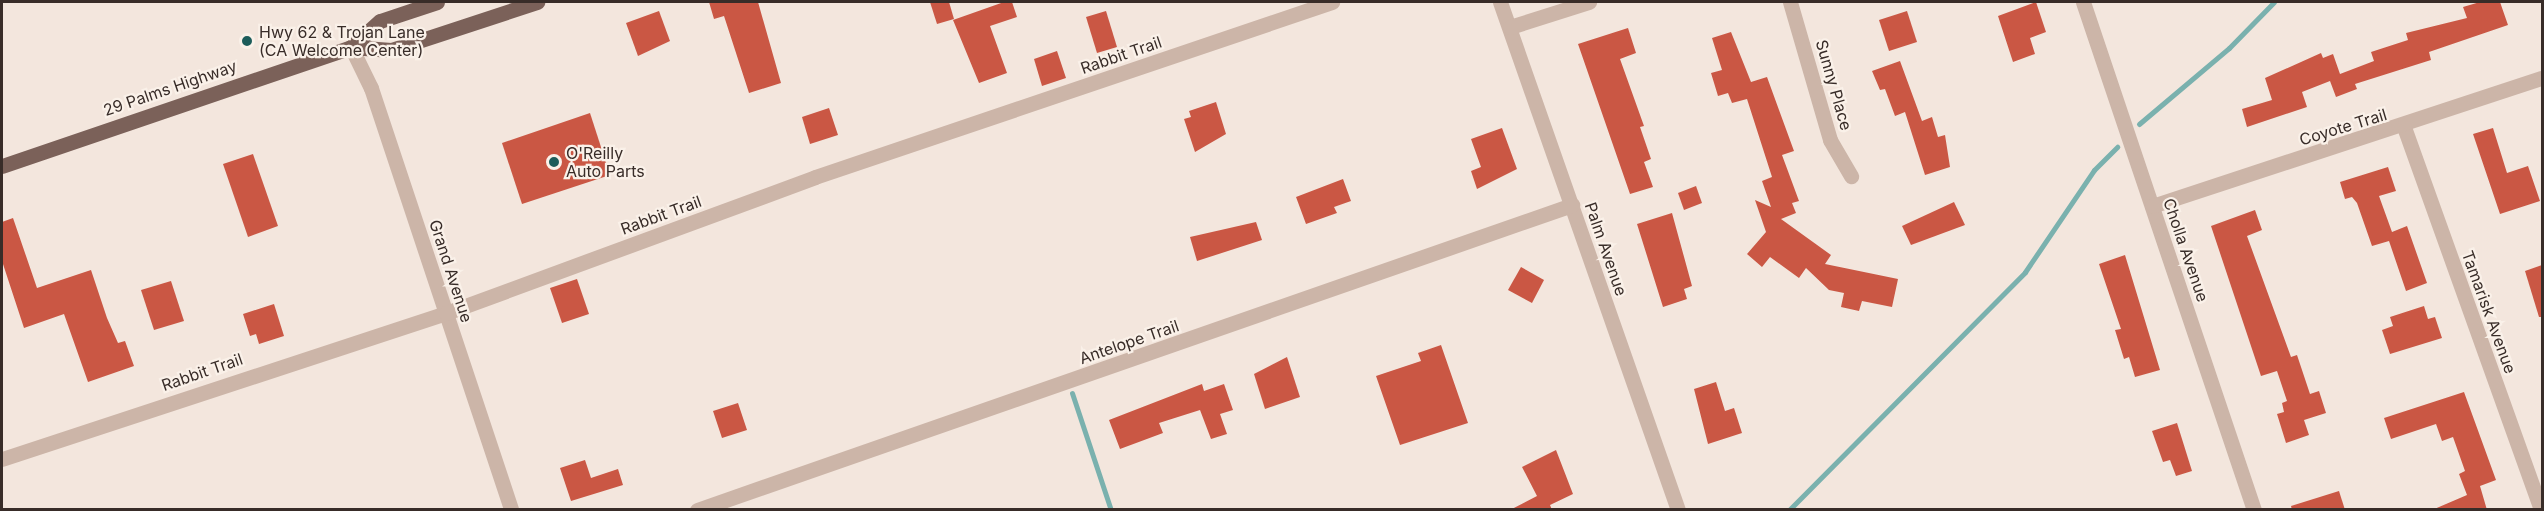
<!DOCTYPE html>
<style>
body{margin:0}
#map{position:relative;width:2544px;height:511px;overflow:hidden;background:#f3e6dd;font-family:Inter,sans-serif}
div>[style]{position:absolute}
.stream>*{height:5px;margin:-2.5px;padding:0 2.5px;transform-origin:2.5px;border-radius:2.5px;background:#7ab1ae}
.building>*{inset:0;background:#ca5744}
.minor>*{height:15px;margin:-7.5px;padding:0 7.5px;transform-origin:7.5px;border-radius:7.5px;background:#ccb5a8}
.major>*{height:15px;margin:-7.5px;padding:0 7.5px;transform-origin:7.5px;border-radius:7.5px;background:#7b6159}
.dots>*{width:16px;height:16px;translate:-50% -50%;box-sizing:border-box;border:3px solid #faf1e9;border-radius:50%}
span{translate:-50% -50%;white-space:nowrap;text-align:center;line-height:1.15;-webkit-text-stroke:4.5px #faf1e9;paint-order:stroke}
.poi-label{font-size:16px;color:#382c28}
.left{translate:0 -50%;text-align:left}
.street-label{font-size:16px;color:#382c28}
.frame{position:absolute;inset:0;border:3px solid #382c28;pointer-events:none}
</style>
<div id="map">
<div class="stream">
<i style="left:2139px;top:124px;width:118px;rotate:-40.2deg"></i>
<i style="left:2229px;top:48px;width:64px;rotate:-45.6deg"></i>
<i style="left:1072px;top:393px;width:123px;rotate:71.6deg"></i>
<i style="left:1789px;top:510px;width:335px;rotate:-45.2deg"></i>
<i style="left:2025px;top:272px;width:123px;rotate:-55.9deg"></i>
<i style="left:2094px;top:170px;width:33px;rotate:-45deg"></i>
</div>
<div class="building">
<i style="clip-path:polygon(709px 2px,758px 2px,781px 83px,749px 93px,724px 16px,714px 19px)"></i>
<i style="clip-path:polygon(930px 2px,949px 2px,954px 19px,937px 24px)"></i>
<i style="clip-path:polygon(1004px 2px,1012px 2px,1017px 17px,990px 26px,1007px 73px,979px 83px,953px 20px)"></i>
<i style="clip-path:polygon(2036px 2px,2046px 32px,2030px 38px,2035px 54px,2013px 62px,1998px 16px)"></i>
<i style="clip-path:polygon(2480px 2px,2500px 2px,2508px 25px,2429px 52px,2431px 60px,2355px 84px,2357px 89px,2336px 97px,2330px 81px,2302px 92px,2307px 107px,2247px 127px,2242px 109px,2272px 100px,2265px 78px,2321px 53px,2323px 58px,2333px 54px,2340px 74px,2374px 61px,2371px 52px,2408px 40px,2406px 33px,2467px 18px,2463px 7px)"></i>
<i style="clip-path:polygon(659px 11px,670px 41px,638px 56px,626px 23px)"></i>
<i style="clip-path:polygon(1106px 11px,1117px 47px,1097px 53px,1086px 17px)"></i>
<i style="clip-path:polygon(1907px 11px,1917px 42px,1889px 51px,1879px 20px)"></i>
<i style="clip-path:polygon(1628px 28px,1636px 53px,1620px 59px,1644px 126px,1640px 127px,1651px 159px,1644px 162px,1653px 187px,1630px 194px,1578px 44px)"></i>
<i style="clip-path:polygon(1731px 32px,1751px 82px,1767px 77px,1794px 151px,1782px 155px,1799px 201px,1792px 203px,1796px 213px,1781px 219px,1831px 255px,1825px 264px,1898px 279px,1892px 307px,1862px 301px,1859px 311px,1841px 307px,1844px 293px,1829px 290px,1806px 268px,1799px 278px,1770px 257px,1762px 267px,1747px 254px,1766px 232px,1755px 200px,1771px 207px,1762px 181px,1772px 177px,1747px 99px,1732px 103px,1728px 93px,1718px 96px,1711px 73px,1722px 70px,1712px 38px)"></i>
<i style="clip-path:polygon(1057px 51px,1066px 78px,1042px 86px,1034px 59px)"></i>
<i style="clip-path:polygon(1900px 61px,1922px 121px,1932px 117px,1938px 137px,1945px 135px,1950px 167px,1925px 175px,1905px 112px,1895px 116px,1885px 89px,1880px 90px,1872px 71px)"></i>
<i style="clip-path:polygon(1216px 102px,1226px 134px,1195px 152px,1184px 119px,1191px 117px,1189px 111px)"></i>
<i style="clip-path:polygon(829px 108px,838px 135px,810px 144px,802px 117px)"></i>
<i style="clip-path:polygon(590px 113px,610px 175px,522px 204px,502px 143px)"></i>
<i style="clip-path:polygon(1502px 128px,1517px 169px,1477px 189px,1471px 171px,1481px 167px,1471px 139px)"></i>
<i style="clip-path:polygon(2493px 128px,2507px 173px,2528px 166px,2540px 201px,2500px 214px,2473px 134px)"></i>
<i style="clip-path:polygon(253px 154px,278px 226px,248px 237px,223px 164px)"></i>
<i style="clip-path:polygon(2388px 167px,2396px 191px,2379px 196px,2392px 232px,2407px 226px,2427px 283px,2406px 291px,2389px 241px,2372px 246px,2357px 203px,2352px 197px,2345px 199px,2340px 182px)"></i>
<i style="clip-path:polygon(1343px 179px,1351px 201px,1334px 207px,1337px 213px,1306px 224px,1296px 197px)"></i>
<i style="clip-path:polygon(1696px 186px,1702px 203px,1684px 210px,1678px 193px)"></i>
<i style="clip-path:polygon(1954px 202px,1965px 225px,1911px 245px,1902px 226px)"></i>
<i style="clip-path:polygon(2255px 210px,2262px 230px,2247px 236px,2291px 357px,2297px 355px,2310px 394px,2319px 391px,2326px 413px,2304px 420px,2309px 435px,2286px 443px,2277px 414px,2284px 412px,2282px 403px,2287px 401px,2277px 371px,2261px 376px,2211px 226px)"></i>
<i style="clip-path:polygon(1672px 213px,1692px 286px,1684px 289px,1687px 299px,1663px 307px,1637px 224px)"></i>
<i style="clip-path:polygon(13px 218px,37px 288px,91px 270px,107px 318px,118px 343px,125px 341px,134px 366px,88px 382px,64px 314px,24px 328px,2px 261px,2px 222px)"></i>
<i style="clip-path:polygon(1256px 222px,1262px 240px,1197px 261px,1190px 237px)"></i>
<i style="clip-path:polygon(2125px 255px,2160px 370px,2135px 377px,2129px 357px,2124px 359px,2115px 330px,2121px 329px,2099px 264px)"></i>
<i style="clip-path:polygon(2542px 265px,2542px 317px,2539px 317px,2525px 271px)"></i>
<i style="clip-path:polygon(1521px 267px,1544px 280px,1532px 303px,1508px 290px)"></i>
<i style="clip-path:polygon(577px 279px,589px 314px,562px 323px,550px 288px)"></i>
<i style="clip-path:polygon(171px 281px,184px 321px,154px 330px,141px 290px)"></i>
<i style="clip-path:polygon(274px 304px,284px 336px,259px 344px,256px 334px,250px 336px,243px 314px)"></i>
<i style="clip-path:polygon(2424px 306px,2428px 319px,2435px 317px,2442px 338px,2390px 354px,2382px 330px,2393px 326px,2390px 317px)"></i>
<i style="clip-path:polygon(1441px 345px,1468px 423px,1400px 445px,1376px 376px,1421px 361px,1418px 353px)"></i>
<i style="clip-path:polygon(1287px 357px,1300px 397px,1265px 409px,1254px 374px)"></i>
<i style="clip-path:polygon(1716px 382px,1725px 411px,1734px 408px,1742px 433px,1708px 444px,1694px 389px)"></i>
<i style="clip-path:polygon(1202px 384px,1204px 391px,1224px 384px,1233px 410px,1220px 414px,1227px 434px,1211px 439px,1200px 410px,1159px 423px,1163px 433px,1120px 449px,1109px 420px)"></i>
<i style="clip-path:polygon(2464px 392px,2496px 480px,2480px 486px,2487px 510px,2432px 510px,2467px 495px,2459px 474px,2465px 471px,2453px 437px,2442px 441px,2436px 424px,2391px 439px,2384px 418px)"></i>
<i style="clip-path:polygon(738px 403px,747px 430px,722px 438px,713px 411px)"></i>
<i style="clip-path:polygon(2177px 423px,2192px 471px,2176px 476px,2170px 460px,2163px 462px,2152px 431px)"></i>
<i style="clip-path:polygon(1556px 450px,1573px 494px,1550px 505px,1552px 510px,1510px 510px,1537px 496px,1522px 467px)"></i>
<i style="clip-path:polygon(585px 460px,591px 478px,618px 469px,623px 485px,571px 501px,560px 468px)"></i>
<i style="clip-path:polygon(2339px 491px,2345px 510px,2292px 510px,2291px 506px)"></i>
</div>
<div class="minor">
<i style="left:1500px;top:2px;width:538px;rotate:70.69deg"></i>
<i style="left:1790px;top:2px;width:144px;rotate:73.8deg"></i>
<i style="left:1830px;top:140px;width:42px;rotate:59.7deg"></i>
<i style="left:2083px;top:2px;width:536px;rotate:71.4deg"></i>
<i style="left:1510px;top:27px;width:83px;rotate:-17.6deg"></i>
<i style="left:351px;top:47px;width:46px;rotate:64deg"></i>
<i style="left:371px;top:88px;width:445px;rotate:71.6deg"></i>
<i style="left:2404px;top:127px;width:407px;rotate:70.3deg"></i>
<i style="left:2152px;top:206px;width:410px;rotate:-18.2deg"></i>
<i style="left:2px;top:459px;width:467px;rotate:-18.2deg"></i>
<i style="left:446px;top:313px;width:393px;rotate:-20.2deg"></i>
<i style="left:815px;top:177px;width:546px;rotate:-18.7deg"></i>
<i style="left:697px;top:510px;width:927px;rotate:-19.22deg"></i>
</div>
<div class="major">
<i style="left:351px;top:47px;width:39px;rotate:-42deg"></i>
<i style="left:380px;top:21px;width:60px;rotate:-18.4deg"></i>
<i style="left:2px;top:166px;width:369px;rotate:-18.8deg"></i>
<i style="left:351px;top:47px;width:40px;rotate:4.3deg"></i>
<i style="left:391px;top:50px;width:154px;rotate:-18.2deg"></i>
</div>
<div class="dots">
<i style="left:247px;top:41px;background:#1c5c5a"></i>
<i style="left:554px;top:162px;background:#1c5c5a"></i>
</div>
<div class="poi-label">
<span class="left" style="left:259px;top:41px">Hwy 62 &amp; Trojan Lane<br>(CA Welcome Center)</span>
<span class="left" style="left:566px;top:162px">O'Reilly<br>Auto Parts</span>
</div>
<div class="street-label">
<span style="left:1121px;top:55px;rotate:-19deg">Rabbit Trail</span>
<span style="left:1834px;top:85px;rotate:74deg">Sunny Place</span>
<span style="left:170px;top:88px;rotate:-19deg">29 Palms Highway</span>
<span style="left:2343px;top:127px;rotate:-17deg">Coyote Trail</span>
<span style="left:661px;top:215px;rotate:-20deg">Rabbit Trail</span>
<span style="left:1606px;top:249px;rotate:71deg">Palm Avenue</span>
<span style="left:2186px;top:250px;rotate:71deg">Cholla Avenue</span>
<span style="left:451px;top:271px;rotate:72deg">Grand Avenue</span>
<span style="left:2489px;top:312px;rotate:70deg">Tamarisk Avenue</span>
<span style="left:1129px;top:342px;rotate:-19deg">Antelope Trail</span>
<span style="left:202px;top:372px;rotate:-19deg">Rabbit Trail</span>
</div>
<div class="frame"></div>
</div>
